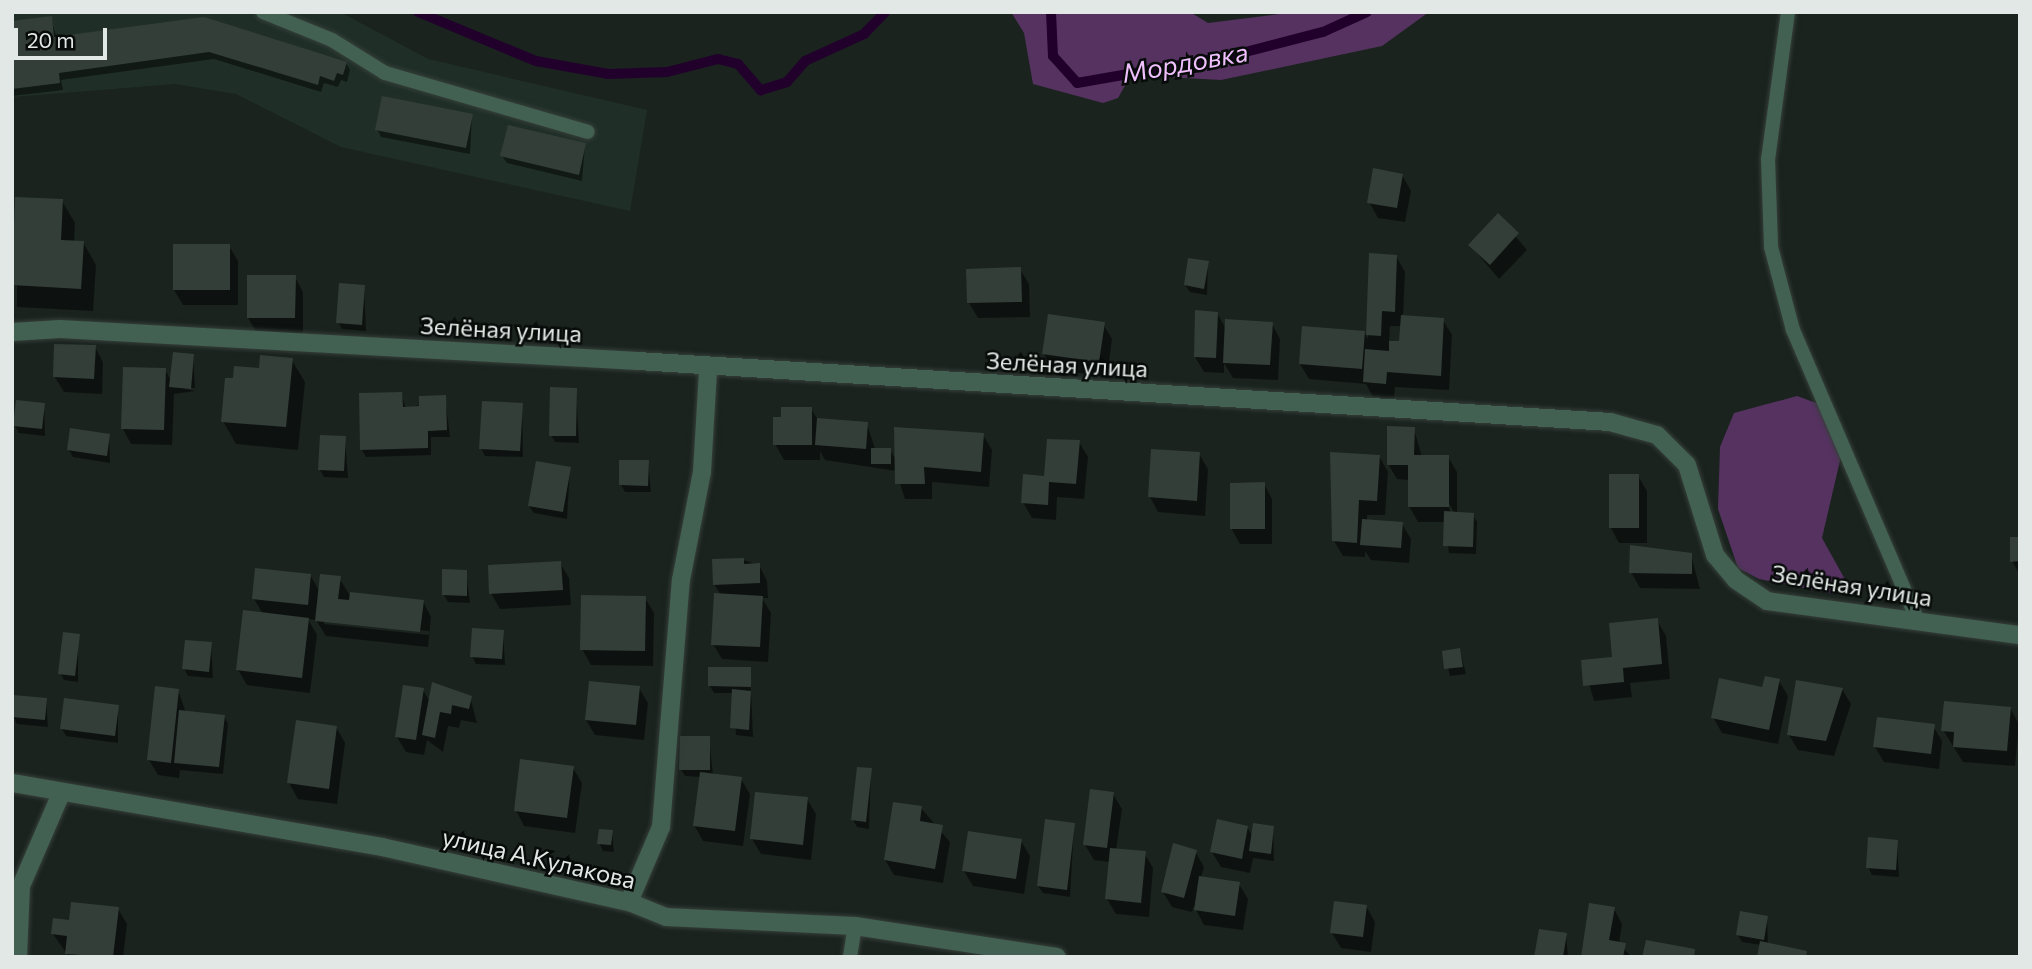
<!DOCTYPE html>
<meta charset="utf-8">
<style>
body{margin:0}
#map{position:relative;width:2032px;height:969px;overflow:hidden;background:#1a231e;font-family:Commissioner,sans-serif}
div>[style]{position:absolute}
.built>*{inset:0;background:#1f2f27}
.green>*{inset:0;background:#563261}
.shadow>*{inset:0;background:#0007}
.stream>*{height:10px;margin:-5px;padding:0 5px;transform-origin:5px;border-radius:5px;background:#22002c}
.building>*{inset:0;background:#343e39}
.roads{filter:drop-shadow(0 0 2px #363f3a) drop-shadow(0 0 2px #363f3a)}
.service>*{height:14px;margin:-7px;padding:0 7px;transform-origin:7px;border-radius:7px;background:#436152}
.minor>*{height:18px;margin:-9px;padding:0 9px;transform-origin:9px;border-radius:9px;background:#436152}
span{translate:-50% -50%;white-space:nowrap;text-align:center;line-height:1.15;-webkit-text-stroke:5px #070b09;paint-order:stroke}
.street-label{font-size:24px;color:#e2e8e5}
.water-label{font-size:26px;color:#efbffe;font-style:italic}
.frame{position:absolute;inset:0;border:14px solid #e2e8e5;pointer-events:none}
.scale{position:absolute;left:14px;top:28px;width:93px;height:32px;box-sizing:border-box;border:4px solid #e2e8e5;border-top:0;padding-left:9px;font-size:21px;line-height:24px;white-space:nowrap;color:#e2e8e5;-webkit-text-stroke:5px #070b09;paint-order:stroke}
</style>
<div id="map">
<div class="built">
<i style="clip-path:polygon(12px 12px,340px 12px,428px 59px,647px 110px,630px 211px,341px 147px,236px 94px,175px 84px,12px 97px)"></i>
</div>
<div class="green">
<i style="clip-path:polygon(1011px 12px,1190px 12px,1208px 23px,1295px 12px,1429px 12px,1382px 46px,1221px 80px,1131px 75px,1118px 98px,1103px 103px,1033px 84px,1024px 33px)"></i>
<i style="clip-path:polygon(1797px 396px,1830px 408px,1845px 439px,1822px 538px,1847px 583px,1834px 594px,1759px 579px,1738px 568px,1718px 509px,1720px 447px,1734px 413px)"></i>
</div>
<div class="shadow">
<i style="clip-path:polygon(51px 18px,57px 39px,346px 63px,350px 70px,347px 82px,341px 80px,338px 87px,324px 83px,321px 92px,214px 59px,61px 80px,63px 90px,12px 96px,12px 23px)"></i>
<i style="clip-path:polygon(472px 116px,470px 154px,381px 137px,377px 129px)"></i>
<i style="clip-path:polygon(585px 145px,582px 181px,507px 163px,502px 156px)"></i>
<i style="clip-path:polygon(1402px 175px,1411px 191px,1405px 222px,1378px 218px,1369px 202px)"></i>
<i style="clip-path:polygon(17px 199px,62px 201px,75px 223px,74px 242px,83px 242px,96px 265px,93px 311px,17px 307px)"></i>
<i style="clip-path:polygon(1498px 216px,1527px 250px,1499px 279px,1470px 245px)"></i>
<i style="clip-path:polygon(229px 246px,238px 261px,238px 305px,183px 305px,174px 290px)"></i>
<i style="clip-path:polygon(evenodd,1371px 255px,1396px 256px,1405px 272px,1403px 317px,1443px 320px,1452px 335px,1449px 390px,1395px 387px,1394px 399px,1373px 397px,1366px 384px,1309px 379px,1300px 364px,1364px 332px,1368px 339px,1371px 255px,1390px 326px,1402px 326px,1401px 343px,1389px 342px,1390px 326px)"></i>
<i style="clip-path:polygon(1208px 263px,1207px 295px,1190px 292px,1185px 285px)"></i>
<i style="clip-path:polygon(1020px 269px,1029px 284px,1030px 317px,978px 318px,969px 303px,968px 270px)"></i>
<i style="clip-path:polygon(295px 277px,303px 292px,303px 333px,257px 333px,248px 318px)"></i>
<i style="clip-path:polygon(364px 287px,366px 331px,342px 329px,338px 322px)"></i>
<i style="clip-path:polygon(1217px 313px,1226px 329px,1272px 324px,1280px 339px,1278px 380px,1233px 378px,1224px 363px,1224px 373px,1204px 372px,1195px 357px)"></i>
<i style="clip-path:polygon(1103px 324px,1112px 339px,1107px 377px,1053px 369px,1044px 354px)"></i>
<i style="clip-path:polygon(95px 347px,103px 362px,102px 394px,64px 392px,55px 377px)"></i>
<i style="clip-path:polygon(193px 355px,195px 388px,174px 386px,195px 391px,174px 394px,172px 445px,131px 444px,123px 429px,165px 370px,172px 382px)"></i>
<i style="clip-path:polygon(291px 359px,305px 382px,298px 450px,236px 444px,223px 421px,235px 380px)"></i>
<i style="clip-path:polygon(576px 389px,579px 443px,555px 442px,551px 435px)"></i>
<i style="clip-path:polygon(401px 394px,406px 409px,445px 397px,450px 437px,431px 437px,431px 455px,366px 457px,362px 450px)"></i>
<i style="clip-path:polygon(44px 404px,45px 436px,19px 433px,15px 426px)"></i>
<i style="clip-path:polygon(522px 405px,523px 457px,485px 456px,481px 448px)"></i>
<i style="clip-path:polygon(811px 409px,818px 420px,867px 424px,875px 449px,890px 450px,896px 460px,983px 435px,992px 450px,989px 487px,932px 482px,932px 499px,905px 499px,896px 471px,825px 460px,820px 451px,820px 460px,784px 460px,775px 444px)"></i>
<i style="clip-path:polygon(evenodd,1414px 429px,1422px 457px,1448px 457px,1457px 472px,1457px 514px,1473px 515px,1477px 522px,1476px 554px,1449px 553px,1445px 522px,1418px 522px,1409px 506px,1409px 480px,1397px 479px,1388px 464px,1414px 429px,1446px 498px,1455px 514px,1451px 514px,1446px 498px)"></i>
<i style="clip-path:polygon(109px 436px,110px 463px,73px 457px,69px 450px)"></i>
<i style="clip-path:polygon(345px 438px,348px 478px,324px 477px,320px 470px)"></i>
<i style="clip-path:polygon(1079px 442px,1088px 457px,1084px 499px,1057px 497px,1056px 520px,1032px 518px,1023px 502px)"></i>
<i style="clip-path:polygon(1199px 454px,1208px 469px,1205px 516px,1158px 512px,1150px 497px)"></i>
<i style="clip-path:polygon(1379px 456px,1388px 472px,1385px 515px,1367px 515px,1367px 521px,1402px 524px,1411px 539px,1409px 563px,1371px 560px,1365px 551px,1365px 557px,1343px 556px,1334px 541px)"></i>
<i style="clip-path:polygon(648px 462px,651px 492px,625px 492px,621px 485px)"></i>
<i style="clip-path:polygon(570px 469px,567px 519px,534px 513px,529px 506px)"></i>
<i style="clip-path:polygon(1638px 476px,1647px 491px,1647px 543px,1619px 543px,1611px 528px)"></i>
<i style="clip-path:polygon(1264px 484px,1272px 499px,1272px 544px,1240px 544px,1231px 528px)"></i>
<i style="clip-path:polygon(2020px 538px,2020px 575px,2012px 561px)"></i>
<i style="clip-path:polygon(1691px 555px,1700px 589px,1640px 588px,1631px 572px)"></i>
<i style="clip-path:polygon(743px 560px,759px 565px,767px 581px,768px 598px,762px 598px,771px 613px,768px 662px,722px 659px,713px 644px,721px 595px,714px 584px)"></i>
<i style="clip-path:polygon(560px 563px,569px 578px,571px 605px,500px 609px,491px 593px)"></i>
<i style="clip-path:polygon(466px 572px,470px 603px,448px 602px,444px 595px)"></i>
<i style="clip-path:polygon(evenodd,310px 575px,320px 592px,339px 578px,351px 597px,423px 601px,431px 617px,428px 647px,326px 636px,316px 620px,308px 619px,317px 635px,310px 693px,247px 685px,238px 670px,263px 614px,254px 599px,310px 575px,324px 620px,429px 631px,429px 635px,324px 624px,324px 620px)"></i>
<i style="clip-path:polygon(645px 598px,654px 613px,653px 666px,591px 665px,582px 649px)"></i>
<i style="clip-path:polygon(1657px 620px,1666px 636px,1670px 679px,1630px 683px,1632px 697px,1594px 701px,1583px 662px,1614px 659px)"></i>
<i style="clip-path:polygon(503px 632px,505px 665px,476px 664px,472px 656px)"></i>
<i style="clip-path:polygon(78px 636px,78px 682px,64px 680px,60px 673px)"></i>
<i style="clip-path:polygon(211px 644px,213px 678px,188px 676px,184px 668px)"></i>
<i style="clip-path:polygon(1460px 650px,1466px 674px,1450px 676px,1444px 652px)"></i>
<i style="clip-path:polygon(750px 669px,753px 737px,736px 735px,733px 693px,714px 693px,710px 686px)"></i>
<i style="clip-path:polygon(1779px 681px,1788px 696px,1778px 744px,1722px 733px,1713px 717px)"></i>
<i style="clip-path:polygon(434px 684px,470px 697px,477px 723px,461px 720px,459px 728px,448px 726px,443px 752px,427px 740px,424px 755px,406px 752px,397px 737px,423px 690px,430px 702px)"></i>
<i style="clip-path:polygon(639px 688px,648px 703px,644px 740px,595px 735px,586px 720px)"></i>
<i style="clip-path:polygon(1842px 689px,1851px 704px,1834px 756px,1798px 750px,1789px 735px)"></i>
<i style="clip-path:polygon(178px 690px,186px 713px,224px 716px,228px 724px,223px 774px,180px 770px,179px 778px,158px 775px,149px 760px)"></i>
<i style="clip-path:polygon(46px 700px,48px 727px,17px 724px,13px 716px)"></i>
<i style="clip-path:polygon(118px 706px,118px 743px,66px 736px,62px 729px)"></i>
<i style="clip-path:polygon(2010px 708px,2019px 724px,2015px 766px,1963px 762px,1943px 730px)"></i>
<i style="clip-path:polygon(1933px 726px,1942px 741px,1939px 769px,1884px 762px,1875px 747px)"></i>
<i style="clip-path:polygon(336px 727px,345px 743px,337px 804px,298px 799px,289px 783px)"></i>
<i style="clip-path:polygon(709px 738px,713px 775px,741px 779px,750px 794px,743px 846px,703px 841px,694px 825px,701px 777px,685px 776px,681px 769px)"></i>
<i style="clip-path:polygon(573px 768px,582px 783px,575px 833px,524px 826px,516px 810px)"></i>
<i style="clip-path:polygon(871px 770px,869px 829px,857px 827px,853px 820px)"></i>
<i style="clip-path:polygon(1113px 794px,1122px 809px,1116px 850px,1144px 853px,1153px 868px,1149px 917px,1116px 914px,1107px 899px,1110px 862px,1094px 860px,1085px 845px)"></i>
<i style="clip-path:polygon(807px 799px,816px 814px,811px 860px,761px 854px,752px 839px)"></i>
<i style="clip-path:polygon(921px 808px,950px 842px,943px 883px,894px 875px,885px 860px)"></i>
<i style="clip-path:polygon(1074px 825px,1070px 897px,1043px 893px,1038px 886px)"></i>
<i style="clip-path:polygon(1247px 827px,1253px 837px,1273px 827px,1274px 861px,1253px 858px,1250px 873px,1221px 867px,1212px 852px)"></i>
<i style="clip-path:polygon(612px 832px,614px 852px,603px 851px,599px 843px)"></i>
<i style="clip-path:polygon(1021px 841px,1030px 856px,1024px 894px,973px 886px,964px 871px)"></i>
<i style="clip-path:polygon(1897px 841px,1899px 877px,1872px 875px,1868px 867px)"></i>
<i style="clip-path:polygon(1195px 851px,1204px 867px,1201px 878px,1239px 884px,1248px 899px,1243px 930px,1204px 925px,1194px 906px,1192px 912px,1172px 907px,1163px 892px)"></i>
<i style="clip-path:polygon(1366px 906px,1375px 922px,1371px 952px,1341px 948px,1332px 933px)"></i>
<i style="clip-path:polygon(118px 909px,127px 924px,123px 957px,69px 957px,53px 934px)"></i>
<i style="clip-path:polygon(1614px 909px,1622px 924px,1619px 944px,1632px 957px,1582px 957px)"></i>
<i style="clip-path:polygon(1767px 918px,1768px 945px,1809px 957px,1759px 957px,1761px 945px,1742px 942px,1738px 935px)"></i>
<i style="clip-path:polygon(1566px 935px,1568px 957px,1536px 957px)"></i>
</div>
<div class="stream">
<i style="left:418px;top:12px;width:128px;rotate:22.6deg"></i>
<i style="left:536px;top:61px;width:73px;rotate:10.2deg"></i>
<i style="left:608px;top:74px;width:59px;rotate:-1.9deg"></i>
<i style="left:667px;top:72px;width:53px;rotate:-14.3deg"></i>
<i style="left:718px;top:59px;width:21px;rotate:14deg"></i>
<i style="left:738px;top:64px;width:35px;rotate:49deg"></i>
<i style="left:761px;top:90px;width:27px;rotate:-17deg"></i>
<i style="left:787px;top:82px;width:28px;rotate:-49deg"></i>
<i style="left:805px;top:61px;width:65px;rotate:-24.6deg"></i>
<i style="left:864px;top:34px;width:30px;rotate:-46deg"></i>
<i style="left:1051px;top:12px;width:44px;rotate:87.4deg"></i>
<i style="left:1053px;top:56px;width:36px;rotate:48deg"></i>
<i style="left:1077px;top:83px;width:151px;rotate:-9.9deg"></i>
<i style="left:1226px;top:57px;width:100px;rotate:-14.5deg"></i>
<i style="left:1323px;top:32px;width:48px;rotate:-24.4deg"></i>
</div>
<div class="building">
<i style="clip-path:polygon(52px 16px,54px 37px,204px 17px,347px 62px,343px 75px,337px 73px,334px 81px,320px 76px,318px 85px,209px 52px,59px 73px,60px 83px,12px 89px,12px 21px)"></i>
<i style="clip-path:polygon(382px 96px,473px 114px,466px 148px,375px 130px)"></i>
<i style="clip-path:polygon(508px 125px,586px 143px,579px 175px,500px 156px)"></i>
<i style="clip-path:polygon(1373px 168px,1403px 174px,1397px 208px,1367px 203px)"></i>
<i style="clip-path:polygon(15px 197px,63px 199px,61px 240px,84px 241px,81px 289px,12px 285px)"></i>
<i style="clip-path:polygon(1498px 213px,1519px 233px,1490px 265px,1468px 245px)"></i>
<i style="clip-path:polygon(173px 244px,230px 244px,230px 290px,173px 290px)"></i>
<i style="clip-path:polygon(1369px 253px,1397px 255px,1395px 312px,1382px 311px,1381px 336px,1366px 335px)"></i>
<i style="clip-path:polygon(1188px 258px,1209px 261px,1204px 289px,1184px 285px)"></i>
<i style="clip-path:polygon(1021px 267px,1022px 302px,967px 303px,966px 269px)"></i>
<i style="clip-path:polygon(247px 275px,296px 275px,295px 318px,247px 318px)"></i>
<i style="clip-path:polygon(339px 283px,365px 285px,362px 325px,336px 323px)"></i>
<i style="clip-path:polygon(1195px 310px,1218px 312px,1216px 358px,1194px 357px)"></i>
<i style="clip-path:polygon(1048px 314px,1105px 322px,1099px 362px,1042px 354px)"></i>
<i style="clip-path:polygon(1401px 315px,1444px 318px,1441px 376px,1387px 372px,1386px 384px,1363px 382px,1365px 349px,1389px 351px,1389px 341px,1399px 341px)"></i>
<i style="clip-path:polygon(1225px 319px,1273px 322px,1270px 365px,1223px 363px)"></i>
<i style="clip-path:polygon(1302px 326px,1365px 331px,1362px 369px,1299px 364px)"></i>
<i style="clip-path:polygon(54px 344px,96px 345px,94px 379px,53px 377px)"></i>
<i style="clip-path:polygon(173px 352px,194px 354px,191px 389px,169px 387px)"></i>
<i style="clip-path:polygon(260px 355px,293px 358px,286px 427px,221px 422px,225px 378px,233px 378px,234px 366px,259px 368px)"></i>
<i style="clip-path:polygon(123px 367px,166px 368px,164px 430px,121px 429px)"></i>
<i style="clip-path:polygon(550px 387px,577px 388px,576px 436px,549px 436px)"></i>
<i style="clip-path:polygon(402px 392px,403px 407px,419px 406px,419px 396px,446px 395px,447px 430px,428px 431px,428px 448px,360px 450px,359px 393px)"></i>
<i style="clip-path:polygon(16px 400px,45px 403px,42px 429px,13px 426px)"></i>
<i style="clip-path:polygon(482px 401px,523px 403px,520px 451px,479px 449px)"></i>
<i style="clip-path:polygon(781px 407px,812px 407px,812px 445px,773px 445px,773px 417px,781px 417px)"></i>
<i style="clip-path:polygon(817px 418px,868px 422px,866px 449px,815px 445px)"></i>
<i style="clip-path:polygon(1387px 426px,1415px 427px,1414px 455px,1449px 455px,1449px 507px,1408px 507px,1408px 465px,1387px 465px)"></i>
<i style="clip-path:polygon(894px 427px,984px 433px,981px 472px,924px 467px,925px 484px,895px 484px)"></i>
<i style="clip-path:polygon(70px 428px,110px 434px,107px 456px,67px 450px)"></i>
<i style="clip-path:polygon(320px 435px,346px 436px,344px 471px,318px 470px)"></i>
<i style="clip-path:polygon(1047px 439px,1080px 440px,1076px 484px,1049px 482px,1048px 505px,1021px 503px,1023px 474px,1044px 476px)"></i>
<i style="clip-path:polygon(871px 448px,891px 448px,891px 464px,871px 464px)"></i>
<i style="clip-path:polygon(1151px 449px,1200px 452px,1197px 501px,1148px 497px)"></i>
<i style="clip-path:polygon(1330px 452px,1380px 455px,1377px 501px,1359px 500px,1357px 543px,1332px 541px)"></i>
<i style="clip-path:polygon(619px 460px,649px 460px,648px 486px,619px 485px)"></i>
<i style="clip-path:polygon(536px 461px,571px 467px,563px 512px,528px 506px)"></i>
<i style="clip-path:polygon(1609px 474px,1639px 474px,1639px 528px,1609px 528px)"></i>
<i style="clip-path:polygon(1265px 482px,1265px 529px,1230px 529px,1230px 483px)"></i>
<i style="clip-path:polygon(1444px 511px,1474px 513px,1473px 547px,1443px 546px)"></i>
<i style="clip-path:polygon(1362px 519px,1403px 522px,1401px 548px,1360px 545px)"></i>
<i style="clip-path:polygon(2010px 537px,2020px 537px,2020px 561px,2010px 562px)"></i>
<i style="clip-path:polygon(1630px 545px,1692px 553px,1692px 574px,1629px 573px)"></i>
<i style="clip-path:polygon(744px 558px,744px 564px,760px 563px,760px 583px,713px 585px,712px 559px)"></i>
<i style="clip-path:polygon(561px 561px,563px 590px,489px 594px,488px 565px)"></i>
<i style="clip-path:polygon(255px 568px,311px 574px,308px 605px,252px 599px)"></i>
<i style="clip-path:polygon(442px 569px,467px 570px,467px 596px,442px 595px)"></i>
<i style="clip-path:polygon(320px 574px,341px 576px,338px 599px,349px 600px,350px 592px,424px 600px,420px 632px,315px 621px)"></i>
<i style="clip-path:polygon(714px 593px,763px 596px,760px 647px,711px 645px)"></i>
<i style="clip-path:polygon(581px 595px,646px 596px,645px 651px,580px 650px)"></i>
<i style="clip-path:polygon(243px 610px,309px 618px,302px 678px,236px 670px)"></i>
<i style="clip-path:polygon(1658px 618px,1662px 664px,1623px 668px,1624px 682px,1583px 686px,1581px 660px,1612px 657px,1609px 623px)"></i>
<i style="clip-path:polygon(472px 628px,504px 630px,502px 659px,470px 657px)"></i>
<i style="clip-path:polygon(63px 632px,80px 634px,75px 676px,58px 674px)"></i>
<i style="clip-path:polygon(185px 640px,212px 642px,209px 672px,182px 669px)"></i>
<i style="clip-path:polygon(1460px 648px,1463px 667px,1444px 669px,1442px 651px)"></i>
<i style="clip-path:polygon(708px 667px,751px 667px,751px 687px,708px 686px)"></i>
<i style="clip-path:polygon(1765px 676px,1780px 679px,1769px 730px,1711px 718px,1719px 678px,1762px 687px)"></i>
<i style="clip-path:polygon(1796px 680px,1843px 688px,1826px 741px,1787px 735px)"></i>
<i style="clip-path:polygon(589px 681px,640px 686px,636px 725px,585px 720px)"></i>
<i style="clip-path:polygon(432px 682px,472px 696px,469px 709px,452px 705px,451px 714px,440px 712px,435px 738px,422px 735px)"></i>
<i style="clip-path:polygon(403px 685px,424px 688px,416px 740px,395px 737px)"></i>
<i style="clip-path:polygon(155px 686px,179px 689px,171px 763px,147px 760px)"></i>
<i style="clip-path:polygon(732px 689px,751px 691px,749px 730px,730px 728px)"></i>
<i style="clip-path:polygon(13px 695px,47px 698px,45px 720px,12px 717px)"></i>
<i style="clip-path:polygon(64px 698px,119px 705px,115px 736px,60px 729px)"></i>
<i style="clip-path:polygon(1944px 701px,2011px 707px,2007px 751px,1953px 747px,1954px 732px,1941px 731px)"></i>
<i style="clip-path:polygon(179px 710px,225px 715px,219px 767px,174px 763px)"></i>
<i style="clip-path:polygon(1877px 717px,1935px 724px,1931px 754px,1873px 747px)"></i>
<i style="clip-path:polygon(296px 720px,337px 726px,329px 789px,287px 783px)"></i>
<i style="clip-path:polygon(680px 736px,710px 736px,710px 770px,679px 770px)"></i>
<i style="clip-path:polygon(520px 759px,574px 766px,567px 818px,514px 811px)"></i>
<i style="clip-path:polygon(857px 767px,872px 768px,866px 822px,851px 820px)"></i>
<i style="clip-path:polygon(700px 772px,742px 777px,735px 831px,693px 826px)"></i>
<i style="clip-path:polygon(1090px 789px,1114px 792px,1107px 848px,1083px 845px)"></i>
<i style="clip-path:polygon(755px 792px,808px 797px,803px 845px,750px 839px)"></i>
<i style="clip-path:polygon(893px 802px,922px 806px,920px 821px,943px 825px,935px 869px,884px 860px)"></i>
<i style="clip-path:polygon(1045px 819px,1075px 823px,1067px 890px,1037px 886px)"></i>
<i style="clip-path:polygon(1217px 819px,1248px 826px,1242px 859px,1210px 852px)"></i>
<i style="clip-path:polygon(1253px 823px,1274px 826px,1271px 854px,1249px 851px)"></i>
<i style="clip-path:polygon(599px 829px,613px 830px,611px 845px,597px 844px)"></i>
<i style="clip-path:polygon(968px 831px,1022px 839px,1016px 879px,962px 871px)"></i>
<i style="clip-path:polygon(1868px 837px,1898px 840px,1896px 870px,1866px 868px)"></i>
<i style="clip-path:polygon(1173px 843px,1197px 850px,1184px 898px,1161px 892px)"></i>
<i style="clip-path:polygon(1110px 848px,1146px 851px,1141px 903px,1105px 899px)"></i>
<i style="clip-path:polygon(1199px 876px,1240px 882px,1235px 916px,1194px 910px)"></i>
<i style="clip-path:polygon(1334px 901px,1367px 905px,1363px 937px,1330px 933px)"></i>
<i style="clip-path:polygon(71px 902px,119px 907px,113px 957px,65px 954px,67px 936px,51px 934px,53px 918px,69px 920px)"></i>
<i style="clip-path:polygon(1589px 903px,1615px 907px,1609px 940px,1626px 943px,1623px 957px,1581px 957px)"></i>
<i style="clip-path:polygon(1740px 911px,1768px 916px,1764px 940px,1736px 935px)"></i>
<i style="clip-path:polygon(1539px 929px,1567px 933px,1563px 957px,1534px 957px)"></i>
<i style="clip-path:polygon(1646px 940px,1695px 949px,1694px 957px,1642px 957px)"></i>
<i style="clip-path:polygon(1760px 941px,1807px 951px,1806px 957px,1757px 957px)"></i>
</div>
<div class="roads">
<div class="service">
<i style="left:263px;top:12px;width:74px;rotate:22.1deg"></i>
<i style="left:332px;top:40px;width:62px;rotate:31.9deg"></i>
<i style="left:385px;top:73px;width:211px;rotate:16.2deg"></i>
<i style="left:1788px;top:12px;width:148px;rotate:97.7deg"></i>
<i style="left:1768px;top:159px;width:88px;rotate:88deg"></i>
<i style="left:1771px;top:247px;width:86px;rotate:75.2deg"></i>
<i style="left:1793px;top:330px;width:317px;rotate:66.8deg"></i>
<i style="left:850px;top:957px;width:31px;rotate:-81deg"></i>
</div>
<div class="minor">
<i style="left:12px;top:332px;width:48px;rotate:-3.6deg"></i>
<i style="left:60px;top:329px;width:579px;rotate:3.17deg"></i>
<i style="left:638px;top:361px;width:974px;rotate:3.59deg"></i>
<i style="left:1610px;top:422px;width:49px;rotate:15.5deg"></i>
<i style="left:1657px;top:435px;width:42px;rotate:45deg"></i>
<i style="left:1687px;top:465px;width:94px;rotate:72.7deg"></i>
<i style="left:1715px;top:555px;width:33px;rotate:50deg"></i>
<i style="left:1736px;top:580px;width:37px;rotate:34deg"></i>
<i style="left:1767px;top:601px;width:255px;rotate:7.7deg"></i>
<i style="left:12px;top:783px;width:375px;rotate:9.8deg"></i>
<i style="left:382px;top:847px;width:253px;rotate:12.6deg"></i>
<i style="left:629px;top:902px;width:40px;rotate:22deg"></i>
<i style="left:666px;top:917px;width:189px;rotate:2.7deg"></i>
<i style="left:855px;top:926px;width:204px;rotate:8.7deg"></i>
<i style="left:629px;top:902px;width:82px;rotate:-66.9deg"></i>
<i style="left:661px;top:827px;width:248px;rotate:-85.4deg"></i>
<i style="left:681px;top:580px;width:110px;rotate:-79deg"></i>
<i style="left:702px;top:472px;width:102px;rotate:-86.6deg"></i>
<i style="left:18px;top:957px;width:71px;rotate:-87.6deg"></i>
<i style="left:21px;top:886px;width:98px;rotate:-66.6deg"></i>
</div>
</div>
<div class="street-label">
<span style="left:501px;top:329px;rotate:3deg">Зелёная улица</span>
<span style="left:1067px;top:364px;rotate:3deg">Зелёная улица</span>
<span style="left:1852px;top:585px;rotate:9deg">Зелёная улица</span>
<span style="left:539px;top:858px;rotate:13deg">улица А.Кулакова</span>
</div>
<div class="water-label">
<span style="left:1185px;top:62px;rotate:-10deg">Мордовка</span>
</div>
<div class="frame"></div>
<div class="scale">20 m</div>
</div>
